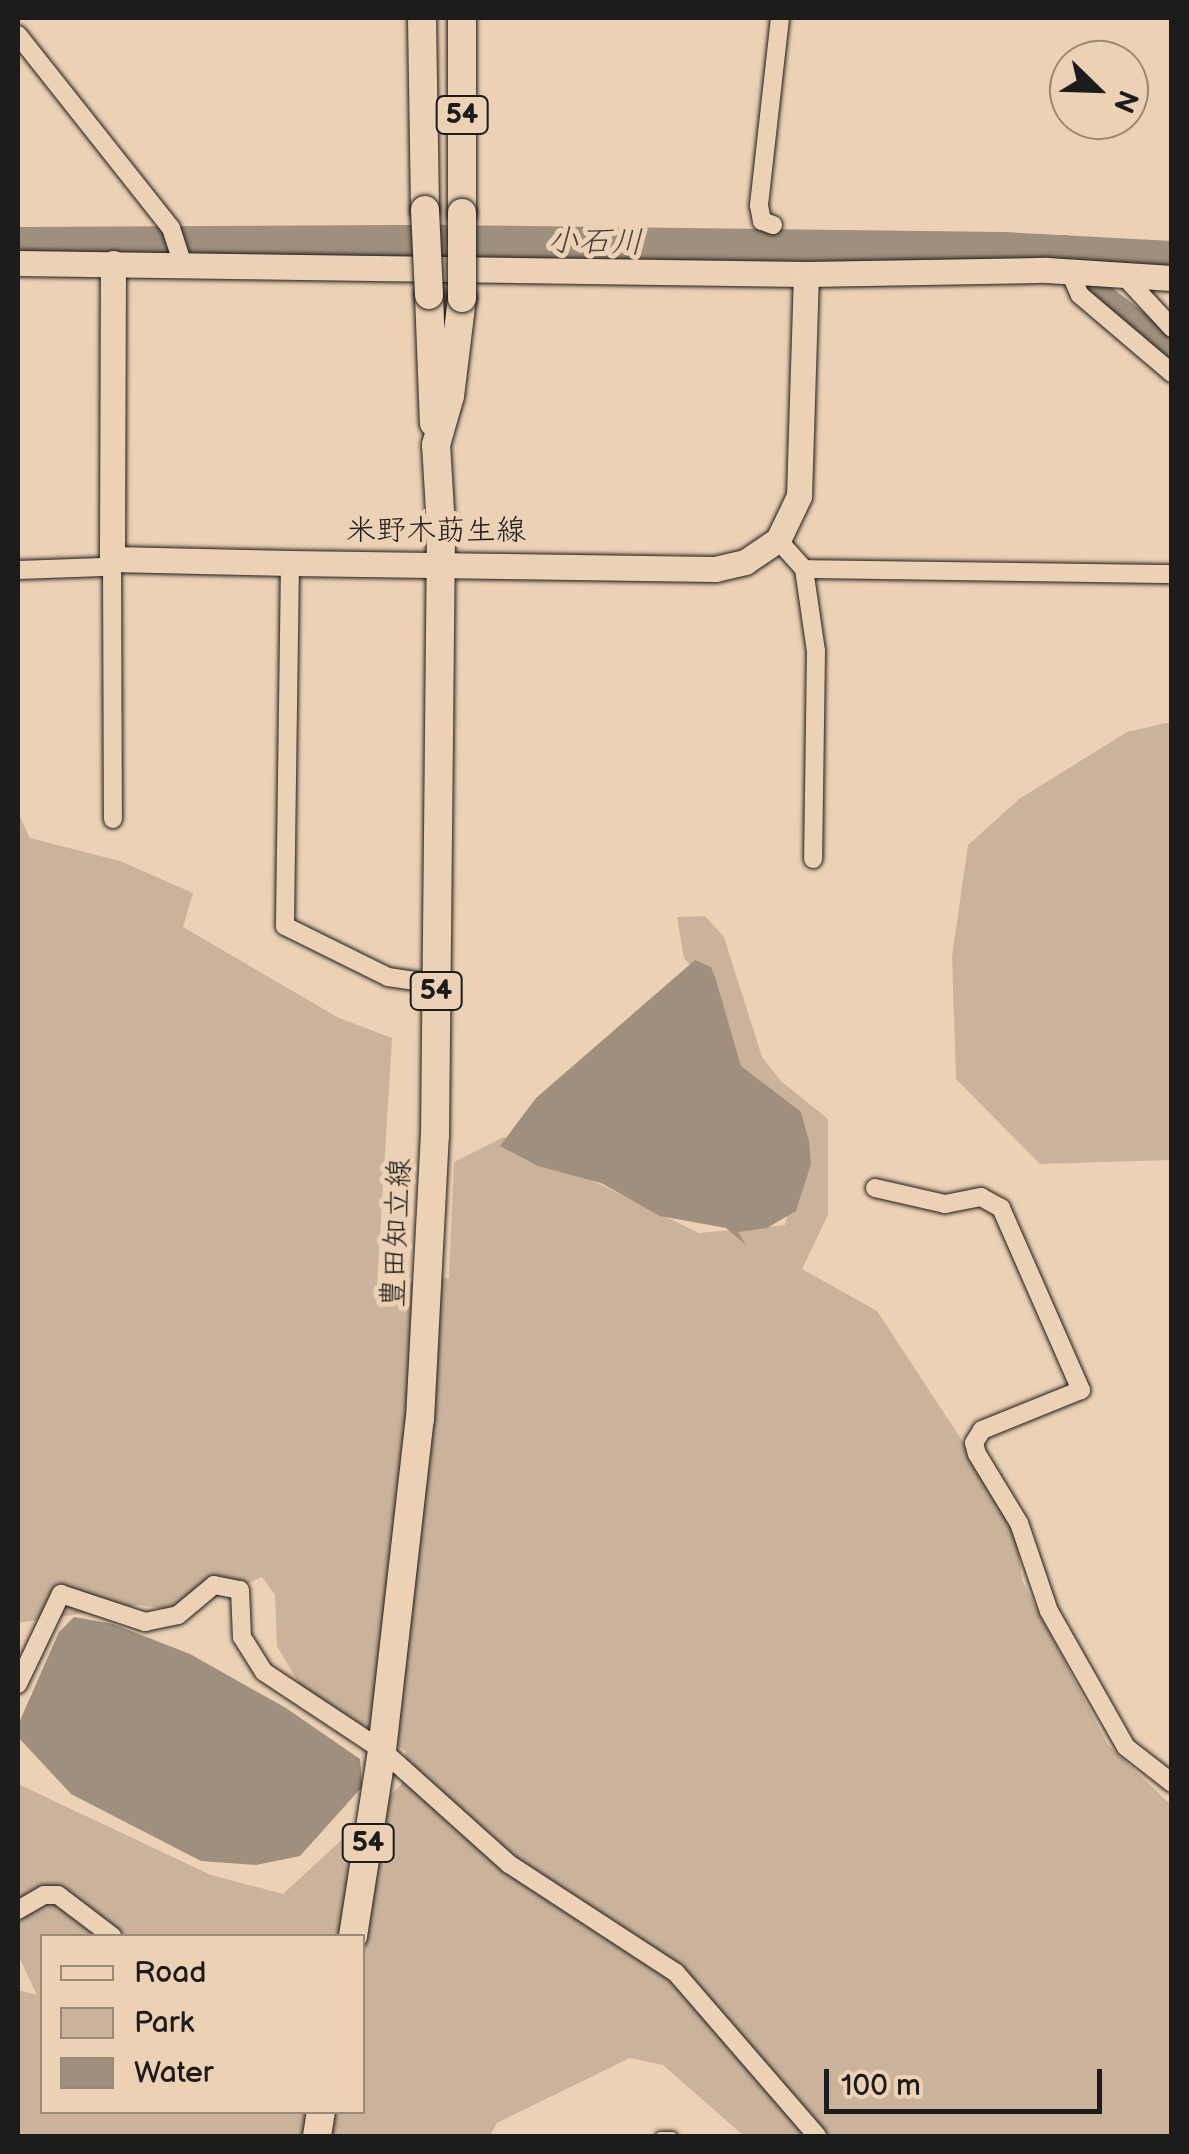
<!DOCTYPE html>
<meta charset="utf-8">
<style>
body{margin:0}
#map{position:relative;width:1189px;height:2154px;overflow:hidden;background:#edd1b4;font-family:"Balsamiq Sans","Klee One",sans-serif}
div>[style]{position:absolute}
.green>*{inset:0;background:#cbb39b}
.water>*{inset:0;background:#a08f7c}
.river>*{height:32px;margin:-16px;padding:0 16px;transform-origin:16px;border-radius:16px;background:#a08f7c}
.roads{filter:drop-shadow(0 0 2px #1c1c1c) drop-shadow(0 0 2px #1c1c1c)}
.service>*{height:9px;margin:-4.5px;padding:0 4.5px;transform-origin:4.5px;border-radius:4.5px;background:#edd1b4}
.minor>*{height:18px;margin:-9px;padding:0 9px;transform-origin:9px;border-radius:9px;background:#edd1b4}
.secondary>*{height:25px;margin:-12.5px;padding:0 12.5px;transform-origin:12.5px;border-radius:12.5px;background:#edd1b4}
.primary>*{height:28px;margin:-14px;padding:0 14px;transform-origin:14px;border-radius:14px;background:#edd1b4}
.bridges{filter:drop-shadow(0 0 2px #1c1c1c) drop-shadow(0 0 2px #1c1c1c)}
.primary-bridge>*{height:28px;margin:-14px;padding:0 14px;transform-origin:14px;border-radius:14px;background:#edd1b4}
span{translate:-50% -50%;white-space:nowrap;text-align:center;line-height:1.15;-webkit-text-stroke:10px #edd1b4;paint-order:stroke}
.shield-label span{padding:2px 8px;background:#edd1b4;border:2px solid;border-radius:8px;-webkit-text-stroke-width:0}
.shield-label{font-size:28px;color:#1c1c1c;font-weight:700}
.street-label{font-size:30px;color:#1c1c1c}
.water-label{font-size:32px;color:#4a443e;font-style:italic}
.frame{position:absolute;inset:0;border:20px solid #1c1c1c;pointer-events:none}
.legend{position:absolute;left:40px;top:1934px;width:325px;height:180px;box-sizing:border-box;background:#edd1b4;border:2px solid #998977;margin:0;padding:12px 18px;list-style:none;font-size:30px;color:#1c1c1c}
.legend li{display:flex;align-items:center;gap:20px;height:50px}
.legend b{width:50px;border:2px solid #998977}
.north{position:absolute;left:1049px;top:40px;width:100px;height:100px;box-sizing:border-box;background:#edd1b4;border:2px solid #998977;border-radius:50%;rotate:113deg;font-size:28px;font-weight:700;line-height:40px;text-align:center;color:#1c1c1c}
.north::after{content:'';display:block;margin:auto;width:35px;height:45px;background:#1c1c1c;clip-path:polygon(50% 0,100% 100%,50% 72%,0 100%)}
.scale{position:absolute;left:824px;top:2069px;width:278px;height:45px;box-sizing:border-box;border:5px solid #1c1c1c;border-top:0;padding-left:12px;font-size:30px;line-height:35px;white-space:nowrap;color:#1c1c1c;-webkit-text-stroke:8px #edd1b4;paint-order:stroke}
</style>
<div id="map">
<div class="green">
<i style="clip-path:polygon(1171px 722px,1171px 1160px,1040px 1164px,956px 1079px,952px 957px,968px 845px,1019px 799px,1127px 732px)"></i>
<i style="clip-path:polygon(evenodd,18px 813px,30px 838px,120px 861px,193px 893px,183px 927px,339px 1018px,392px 1038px,377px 1286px,449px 1278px,454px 1162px,504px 1137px,699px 1233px,785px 1225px,798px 1170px,709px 1026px,704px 981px,684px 958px,677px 917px,705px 916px,724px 937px,762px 1057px,781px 1081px,828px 1119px,828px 1215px,802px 1269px,877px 1311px,1015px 1521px,1022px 1580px,1108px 1745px,1171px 1805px,1171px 2136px,744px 2136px,663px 2065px,630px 2058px,497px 2123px,490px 2136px,18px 2136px,18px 1990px,37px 1995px,18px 1955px,18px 1784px,211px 1875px,283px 1894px,402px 1784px,406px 1751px,302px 1689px,277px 1646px,275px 1595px,262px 1577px,184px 1612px,138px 1605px,18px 1623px,18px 813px,42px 1936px,362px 1936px,362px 2112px,42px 2112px,42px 1936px)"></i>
</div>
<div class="water">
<i style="clip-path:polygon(695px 960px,711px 967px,716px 980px,741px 1066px,801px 1112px,809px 1141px,811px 1164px,796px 1211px,767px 1228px,738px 1232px,746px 1245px,726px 1228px,660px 1216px,601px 1183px,538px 1166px,500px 1146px,536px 1098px)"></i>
<i style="clip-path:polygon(74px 1617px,113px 1624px,190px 1654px,286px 1708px,360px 1759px,362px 1787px,300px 1856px,256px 1865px,201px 1861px,71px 1794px,18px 1737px,18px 1725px,59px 1632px)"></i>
</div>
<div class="river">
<i style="left:18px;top:243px;width:426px;rotate:-0.3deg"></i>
<i style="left:444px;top:241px;width:560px;rotate:0.72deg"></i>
<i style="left:1004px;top:248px;width:168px;rotate:3.1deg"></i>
<i style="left:1065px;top:251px;width:50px;rotate:56.3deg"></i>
<i style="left:1093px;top:293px;width:100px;rotate:38.1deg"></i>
</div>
<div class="roads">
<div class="service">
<i style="left:660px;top:2136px;width:12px"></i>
</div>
<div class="minor">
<i style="left:18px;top:35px;width:246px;rotate:51.6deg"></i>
<i style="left:171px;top:228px;width:36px;rotate:72deg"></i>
<i style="left:773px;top:225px;width:12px;rotate:-160deg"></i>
<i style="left:762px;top:221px;width:16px;rotate:-101deg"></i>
<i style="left:759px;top:205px;width:188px;rotate:-83.6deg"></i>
<i style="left:1070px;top:272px;width:25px;rotate:67deg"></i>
<i style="left:1080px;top:295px;width:121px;rotate:40.3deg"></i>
<i style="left:1123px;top:275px;width:72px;rotate:47.2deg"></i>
<i style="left:778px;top:540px;width:39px;rotate:48deg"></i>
<i style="left:804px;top:569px;width:368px;rotate:0.8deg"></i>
<i style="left:112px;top:559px;width:260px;rotate:89.8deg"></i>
<i style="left:290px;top:563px;width:363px;rotate:90.8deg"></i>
<i style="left:285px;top:926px;width:115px;rotate:26.3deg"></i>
<i style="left:388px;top:977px;width:49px;rotate:8.3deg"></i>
<i style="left:804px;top:569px;width:83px;rotate:81.7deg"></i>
<i style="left:816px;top:651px;width:208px;rotate:90.8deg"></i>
<i style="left:18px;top:570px;width:85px;rotate:-2deg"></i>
<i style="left:103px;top:567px;width:12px;rotate:-42deg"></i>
<i style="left:875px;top:1188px;width:72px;rotate:12.9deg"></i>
<i style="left:945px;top:1204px;width:37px;rotate:-11deg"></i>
<i style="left:981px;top:1197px;width:23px;rotate:29deg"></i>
<i style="left:1001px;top:1208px;width:199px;rotate:66.3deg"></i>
<i style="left:1081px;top:1390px;width:107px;rotate:158deg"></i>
<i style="left:982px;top:1430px;width:15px;rotate:122deg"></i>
<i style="left:974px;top:1443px;width:11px;rotate:75deg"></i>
<i style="left:977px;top:1454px;width:81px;rotate:58.7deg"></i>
<i style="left:1019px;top:1523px;width:93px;rotate:71.2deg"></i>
<i style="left:1049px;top:1611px;width:156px;rotate:60.5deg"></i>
<i style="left:1126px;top:1747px;width:58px;rotate:38deg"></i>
<i style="left:18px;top:1684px;width:100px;rotate:-64.5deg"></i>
<i style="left:61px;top:1594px;width:89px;rotate:18.4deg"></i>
<i style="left:145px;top:1622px;width:34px;rotate:-12deg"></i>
<i style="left:178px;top:1615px;width:47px;rotate:-39.8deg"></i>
<i style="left:214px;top:1585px;width:26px;rotate:11deg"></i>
<i style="left:240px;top:1590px;width:47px;rotate:87.6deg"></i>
<i style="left:242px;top:1637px;width:41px;rotate:57.8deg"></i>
<i style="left:264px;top:1672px;width:141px;rotate:33.5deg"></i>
<i style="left:382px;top:1750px;width:171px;rotate:41.9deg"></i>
<i style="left:509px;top:1864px;width:199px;rotate:33.1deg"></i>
<i style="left:676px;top:1973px;width:216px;rotate:49.1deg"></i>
<i style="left:18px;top:1910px;width:30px;rotate:-30deg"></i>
<i style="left:44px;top:1895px;width:14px"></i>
<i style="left:58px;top:1895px;width:68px;rotate:37.2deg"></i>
</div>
<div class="secondary">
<i style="left:18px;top:263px;width:788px;rotate:0.8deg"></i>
<i style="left:806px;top:274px;width:241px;rotate:-1deg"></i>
<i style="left:1047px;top:270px;width:125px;rotate:3.7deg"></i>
<i style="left:113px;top:263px;width:296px;rotate:90.2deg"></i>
<i style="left:112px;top:559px;width:178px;rotate:1.3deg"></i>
<i style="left:290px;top:563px;width:425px;rotate:0.8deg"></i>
<i style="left:715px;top:569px;width:31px;rotate:-13deg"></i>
<i style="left:745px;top:562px;width:40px;rotate:-34deg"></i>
<i style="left:778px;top:540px;width:49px;rotate:-64.5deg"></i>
<i style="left:799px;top:496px;width:222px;rotate:-88.2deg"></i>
</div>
<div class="primary">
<i style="left:422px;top:18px;width:192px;rotate:89.1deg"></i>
<i style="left:462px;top:213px;width:195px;rotate:-90deg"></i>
<i style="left:429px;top:295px;width:128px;rotate:87.8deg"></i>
<i style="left:353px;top:1936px;width:188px;rotate:-81.1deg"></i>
<i style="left:382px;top:1750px;width:333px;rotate:-83.5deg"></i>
<i style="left:420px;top:1419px;width:283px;rotate:-87deg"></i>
<i style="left:435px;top:1136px;width:608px;rotate:-89.43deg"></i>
<i style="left:441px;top:528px;width:83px;rotate:-93.4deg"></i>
<i style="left:436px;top:445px;width:51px;rotate:-74.1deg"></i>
<i style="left:450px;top:396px;width:99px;rotate:-83deg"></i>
<i style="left:317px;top:2136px;width:24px;rotate:-81deg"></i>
</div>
</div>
<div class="bridges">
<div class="primary-bridge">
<i style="left:425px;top:210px;width:85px;rotate:87.3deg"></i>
<i style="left:462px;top:298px;width:85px;rotate:-90deg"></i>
</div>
</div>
<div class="shield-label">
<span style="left:462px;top:115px">54</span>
<span style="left:436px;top:991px">54</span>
<span style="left:368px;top:1843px">54</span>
</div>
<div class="street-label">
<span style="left:436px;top:531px">米野木莇生線</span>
<span style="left:397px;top:1233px;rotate:-87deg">豊田知立線</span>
</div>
<div class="water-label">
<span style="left:595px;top:243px;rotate:1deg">小石川</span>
</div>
<div class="frame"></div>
<ul class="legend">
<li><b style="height:12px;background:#edd1b4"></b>Road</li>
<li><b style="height:28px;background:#cbb39b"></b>Park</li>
<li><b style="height:28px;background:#a08f7c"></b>Water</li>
</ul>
<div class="north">N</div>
<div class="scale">100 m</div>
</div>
